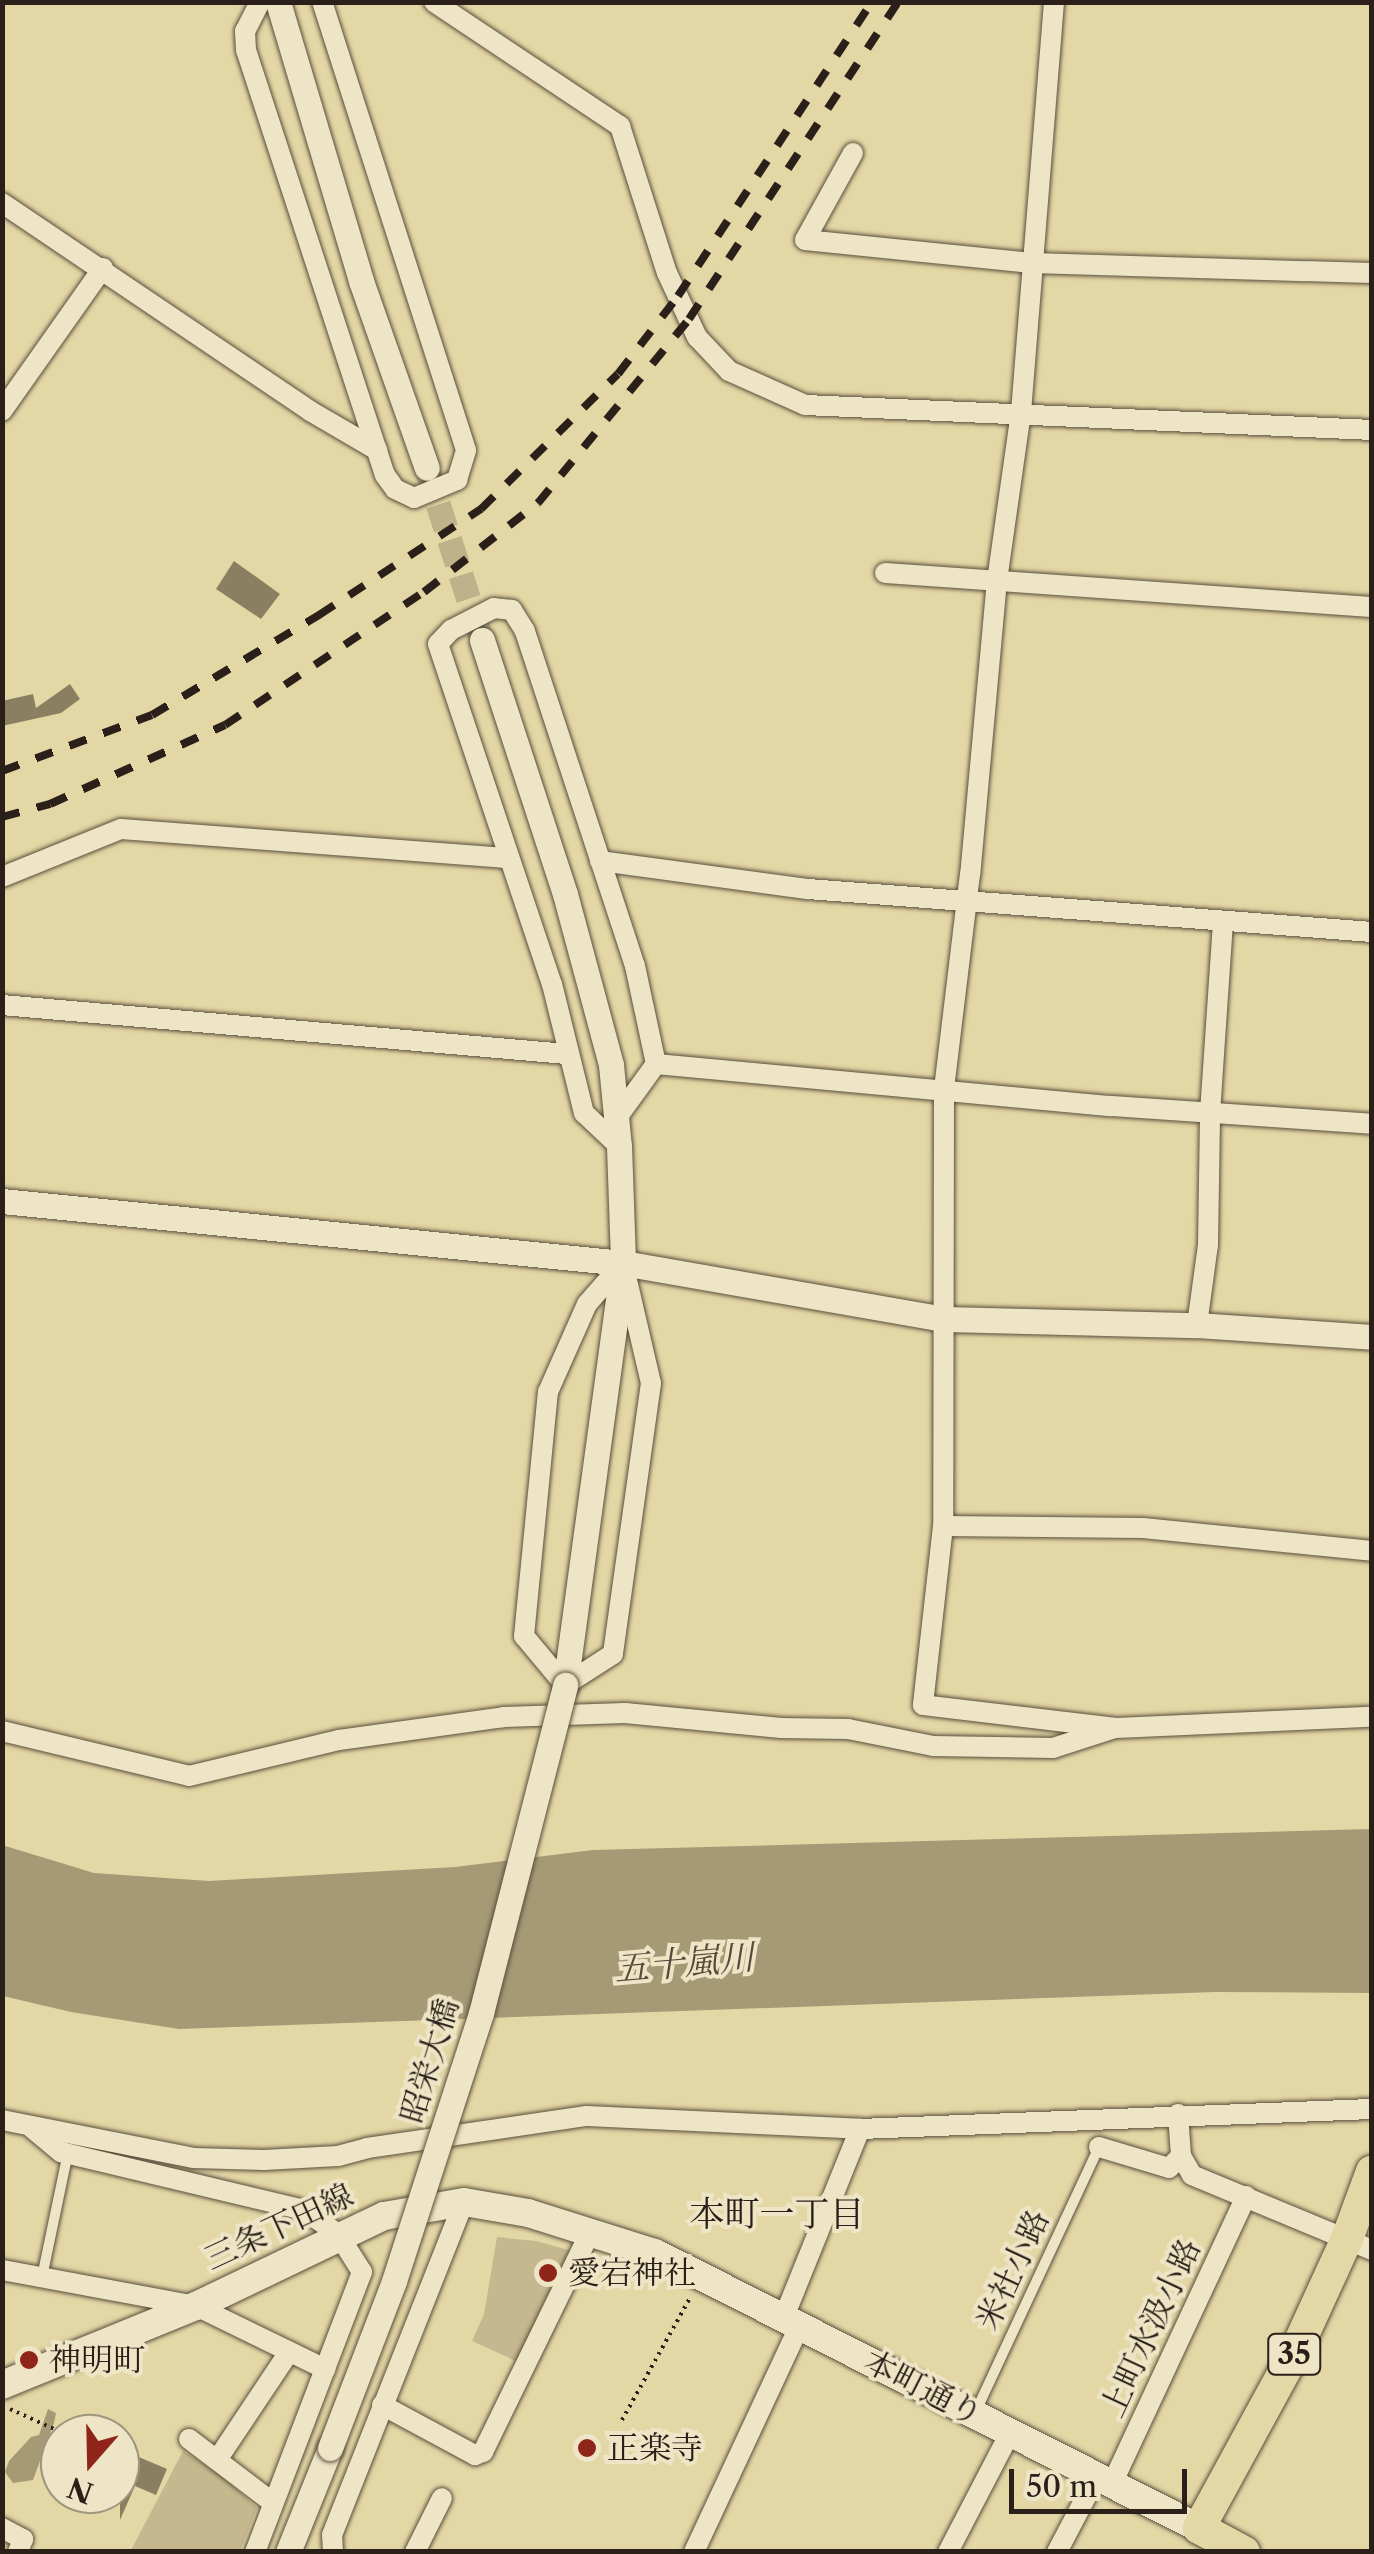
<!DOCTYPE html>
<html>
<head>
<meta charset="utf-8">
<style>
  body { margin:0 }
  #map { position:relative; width:1374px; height:2554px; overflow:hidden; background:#e4d7a6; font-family:"Libre Caslon Text","Noto Serif JP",serif }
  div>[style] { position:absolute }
  .green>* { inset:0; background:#c5b88e }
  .water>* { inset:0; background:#a59976 }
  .building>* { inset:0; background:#8b7f62 }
  .tertiary-tunnel>* { height:25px; margin-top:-12.5px; transform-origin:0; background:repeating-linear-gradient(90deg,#bfb28a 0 25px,transparent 0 37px) }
  .path>* { height:4px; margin-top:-2px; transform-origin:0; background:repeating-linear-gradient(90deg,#2b2019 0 2.5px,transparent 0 7.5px) }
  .roads { filter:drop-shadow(0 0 2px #594e3c) drop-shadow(0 0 2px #594e3c) }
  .service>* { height:10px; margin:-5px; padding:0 5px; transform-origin:5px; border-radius:5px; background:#ede5c5 }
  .minor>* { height:20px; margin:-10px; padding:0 10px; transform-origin:10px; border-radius:10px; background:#ede5c5 }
  .tertiary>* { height:25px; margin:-12.5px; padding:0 12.5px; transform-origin:12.5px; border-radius:12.5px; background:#ede5c5 }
  .secondary>* { height:28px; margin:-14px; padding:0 14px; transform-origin:14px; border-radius:14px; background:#ede5c5 }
  .primary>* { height:32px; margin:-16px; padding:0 16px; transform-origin:16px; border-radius:16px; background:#e4d7a6 }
  .rail>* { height:8px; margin-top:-4px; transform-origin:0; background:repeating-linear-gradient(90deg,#2b2019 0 18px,transparent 0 36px) }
  .bridges { filter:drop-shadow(0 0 2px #594e3c) drop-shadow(0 0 2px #594e3c) }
  .tertiary-bridge>* { height:25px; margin:-12.5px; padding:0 12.5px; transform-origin:12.5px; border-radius:12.5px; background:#ede5c5 }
  .dots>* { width:28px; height:28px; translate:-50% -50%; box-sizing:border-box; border:5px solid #ede5c5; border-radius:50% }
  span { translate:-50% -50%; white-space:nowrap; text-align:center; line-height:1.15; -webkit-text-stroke:8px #ede5c5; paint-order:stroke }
  .shield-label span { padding:2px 8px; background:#ede5c5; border:2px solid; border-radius:8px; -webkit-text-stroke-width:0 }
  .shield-label { font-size:30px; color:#2b2019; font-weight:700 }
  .street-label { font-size:32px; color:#2b2019 }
  .poi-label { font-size:32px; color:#2b2019 }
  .left { translate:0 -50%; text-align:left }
  .water-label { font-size:35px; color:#564a3a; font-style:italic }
  .neighbourhood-label { font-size:35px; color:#2b2019 }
  .frame { position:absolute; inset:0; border:5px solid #2b2019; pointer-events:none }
  .north { position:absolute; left:40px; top:2414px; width:100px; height:100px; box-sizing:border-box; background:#ede5c5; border:2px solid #9f9680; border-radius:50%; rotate:200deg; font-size:28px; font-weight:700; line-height:40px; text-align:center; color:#2b2019 }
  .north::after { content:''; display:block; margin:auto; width:35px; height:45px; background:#8f2418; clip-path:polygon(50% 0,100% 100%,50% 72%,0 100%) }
  .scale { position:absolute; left:1009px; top:2469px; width:178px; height:45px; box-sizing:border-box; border:5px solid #2b2019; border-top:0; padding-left:12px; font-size:30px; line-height:35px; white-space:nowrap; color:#2b2019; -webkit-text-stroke:8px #ede5c5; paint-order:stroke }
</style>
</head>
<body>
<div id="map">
  <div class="green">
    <div style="clip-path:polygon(497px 2237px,536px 2241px,572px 2251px,518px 2362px,472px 2341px,484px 2314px)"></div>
    <div style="clip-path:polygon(183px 2451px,221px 2475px,257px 2508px,240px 2551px,130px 2552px)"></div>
  </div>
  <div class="water">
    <div style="clip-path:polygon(1371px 1829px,1371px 1993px,1215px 1992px,179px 2029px,71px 2012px,3px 1996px,2px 1845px,94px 1873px,209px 1881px,455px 1867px,593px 1850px)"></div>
    <div style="clip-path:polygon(48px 2409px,56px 2413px,54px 2423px,33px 2480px,13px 2483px,5px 2472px,9px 2461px,31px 2437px,39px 2435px)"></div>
  </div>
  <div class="building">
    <div style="clip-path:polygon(234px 561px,280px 594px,261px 619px,216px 589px)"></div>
    <div style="clip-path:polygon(70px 684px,80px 699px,61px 713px,2px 726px,2px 701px,33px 694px,36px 708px)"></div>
    <div style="clip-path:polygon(120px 2449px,167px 2469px,156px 2495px,135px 2486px,120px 2520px)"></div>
  </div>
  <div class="tertiary-tunnel">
    <div style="left:427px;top:469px;width:180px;rotate:72.2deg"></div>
  </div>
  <div class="path">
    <div style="left:10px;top:2409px;width:60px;rotate:24.4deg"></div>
    <div style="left:622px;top:2420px;width:140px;rotate:-60.9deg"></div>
  </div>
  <div class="roads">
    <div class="service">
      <div style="left:42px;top:2277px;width:127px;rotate:-78.2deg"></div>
      <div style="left:975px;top:2413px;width:293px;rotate:-65deg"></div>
    </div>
    <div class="minor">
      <div style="left:260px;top:2px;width:33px;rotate:117deg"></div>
      <div style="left:245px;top:31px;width:19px;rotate:87deg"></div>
      <div style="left:246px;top:50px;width:447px;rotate:71.9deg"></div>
      <div style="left:385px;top:475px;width:17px;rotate:54deg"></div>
      <div style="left:395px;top:489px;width:21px;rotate:25deg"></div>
      <div style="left:414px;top:498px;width:47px;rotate:-22.7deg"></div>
      <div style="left:457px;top:480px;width:31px;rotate:-73deg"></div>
      <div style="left:466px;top:450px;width:471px;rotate:-107.8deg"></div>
      <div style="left:434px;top:2px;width:224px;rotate:33.7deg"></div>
      <div style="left:620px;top:126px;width:154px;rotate:72.3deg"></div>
      <div style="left:667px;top:273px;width:71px;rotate:64.9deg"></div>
      <div style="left:697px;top:337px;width:47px;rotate:46.7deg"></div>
      <div style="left:729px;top:371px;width:83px;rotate:24.1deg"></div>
      <div style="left:805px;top:405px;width:568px;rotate:2.52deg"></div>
      <div style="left:1054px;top:2px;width:411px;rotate:94.6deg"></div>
      <div style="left:1021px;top:412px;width:170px;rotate:98.1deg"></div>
      <div style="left:997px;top:580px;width:295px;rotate:95.2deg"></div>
      <div style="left:970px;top:874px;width:218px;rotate:96.9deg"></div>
      <div style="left:944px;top:1090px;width:436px;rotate:90.1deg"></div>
      <div style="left:943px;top:1526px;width:180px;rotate:96.4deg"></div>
      <div style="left:923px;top:1705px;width:193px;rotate:6.8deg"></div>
      <div style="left:853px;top:153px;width:99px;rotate:118.9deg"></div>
      <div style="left:805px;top:240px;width:228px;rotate:5.8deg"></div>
      <div style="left:1032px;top:263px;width:340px;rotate:1.7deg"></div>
      <div style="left:2px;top:203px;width:372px;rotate:34deg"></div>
      <div style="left:310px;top:411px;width:78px;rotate:30.2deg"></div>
      <div style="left:2px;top:411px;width:175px;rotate:-54.8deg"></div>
      <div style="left:885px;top:573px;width:488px;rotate:4deg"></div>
      <div style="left:600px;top:861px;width:210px;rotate:7.7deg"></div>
      <div style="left:808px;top:889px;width:566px;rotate:4.36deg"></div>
      <div style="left:2px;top:877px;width:128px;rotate:-22deg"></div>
      <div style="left:121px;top:829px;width:389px;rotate:4.3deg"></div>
      <div style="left:2px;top:1005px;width:567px;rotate:4.96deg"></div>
      <div style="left:656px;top:1064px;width:457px;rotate:5.3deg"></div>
      <div style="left:1111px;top:1106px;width:262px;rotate:3.9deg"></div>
      <div style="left:616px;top:1119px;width:68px;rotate:-54deg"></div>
      <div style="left:656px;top:1064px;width:100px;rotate:-102.1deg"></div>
      <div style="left:635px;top:966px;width:353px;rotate:-108.2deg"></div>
      <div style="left:525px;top:631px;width:25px;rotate:-122deg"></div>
      <div style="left:512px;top:610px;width:18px;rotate:-174deg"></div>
      <div style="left:494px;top:608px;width:48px;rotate:152.9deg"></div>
      <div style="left:451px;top:630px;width:19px;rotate:133deg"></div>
      <div style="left:438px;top:644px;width:359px;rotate:71.5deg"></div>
      <div style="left:552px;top:984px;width:133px;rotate:76.1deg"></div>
      <div style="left:584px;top:1113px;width:48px;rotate:43.3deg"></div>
      <div style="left:623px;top:1263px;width:123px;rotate:76.9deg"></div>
      <div style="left:651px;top:1383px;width:274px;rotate:98deg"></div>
      <div style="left:613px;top:1654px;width:57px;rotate:147.1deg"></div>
      <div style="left:565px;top:1685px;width:64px;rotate:-129.9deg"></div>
      <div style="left:524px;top:1636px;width:245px;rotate:-84.4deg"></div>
      <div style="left:548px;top:1392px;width:96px;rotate:-66.1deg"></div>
      <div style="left:587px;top:1304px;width:55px;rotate:-48.7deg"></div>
      <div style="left:1197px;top:1325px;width:81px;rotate:-82.2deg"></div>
      <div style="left:1208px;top:1245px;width:132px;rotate:-89.1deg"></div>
      <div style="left:1210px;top:1113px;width:191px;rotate:-86.1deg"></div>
      <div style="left:943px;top:1526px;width:200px;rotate:0.6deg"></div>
      <div style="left:1143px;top:1528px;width:230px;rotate:5.7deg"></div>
      <div style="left:2px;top:1731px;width:192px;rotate:13.5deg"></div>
      <div style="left:189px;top:1776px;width:154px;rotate:-13.5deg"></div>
      <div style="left:339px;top:1740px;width:167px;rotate:-7.9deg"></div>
      <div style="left:504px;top:1717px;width:121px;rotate:-1.9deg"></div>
      <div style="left:625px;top:1713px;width:157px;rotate:5.5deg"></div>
      <div style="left:781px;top:1728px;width:67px;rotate:0.9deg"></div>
      <div style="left:848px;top:1729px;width:87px;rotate:11.3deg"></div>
      <div style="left:933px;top:1746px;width:120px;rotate:1deg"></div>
      <div style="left:1053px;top:1748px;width:65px;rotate:-17.9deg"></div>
      <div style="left:1115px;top:1728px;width:257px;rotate:-2.5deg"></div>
      <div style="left:1178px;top:2114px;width:42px;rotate:85.9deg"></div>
      <div style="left:1181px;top:2156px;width:22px;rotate:60deg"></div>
      <div style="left:1192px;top:2175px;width:195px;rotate:22.6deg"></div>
      <div style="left:2px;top:2120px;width:196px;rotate:11.2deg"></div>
      <div style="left:194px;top:2158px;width:70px;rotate:1.6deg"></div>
      <div style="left:264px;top:2160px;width:74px;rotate:-3.1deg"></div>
      <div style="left:338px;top:2156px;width:30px;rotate:-15deg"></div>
      <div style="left:367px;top:2148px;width:222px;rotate:-8.3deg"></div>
      <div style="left:587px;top:2116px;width:273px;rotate:2.7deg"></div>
      <div style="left:860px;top:2129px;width:512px;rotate:-2.24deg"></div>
      <div style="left:32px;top:2128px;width:38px;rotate:40deg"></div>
      <div style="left:61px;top:2152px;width:250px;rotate:13.4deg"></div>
      <div style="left:304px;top:2210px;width:42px;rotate:35.2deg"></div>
      <div style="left:338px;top:2234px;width:45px;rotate:57.7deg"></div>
      <div style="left:362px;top:2272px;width:300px;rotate:110.9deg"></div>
      <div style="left:1099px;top:2147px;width:73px;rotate:16.7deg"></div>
      <div style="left:1169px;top:2168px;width:17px;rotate:-45deg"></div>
      <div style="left:2px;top:2270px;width:197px;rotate:10.5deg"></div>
      <div style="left:196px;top:2306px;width:144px;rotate:26deg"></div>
      <div style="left:784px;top:2317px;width:203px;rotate:-68deg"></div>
      <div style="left:382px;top:2405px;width:106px;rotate:28.3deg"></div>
      <div style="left:475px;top:2455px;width:9px;rotate:-21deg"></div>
      <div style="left:483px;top:2452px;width:246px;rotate:-64deg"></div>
      <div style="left:189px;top:2439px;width:104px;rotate:37.2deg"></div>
      <div style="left:217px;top:2460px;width:130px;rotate:-56.3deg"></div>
      <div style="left:1111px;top:2486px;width:320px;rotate:-65deg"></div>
      <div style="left:2px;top:2528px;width:24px;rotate:28deg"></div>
      <div style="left:23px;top:2539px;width:14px;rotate:111deg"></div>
      <div style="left:333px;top:2552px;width:17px;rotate:-93deg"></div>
      <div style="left:332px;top:2535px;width:358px;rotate:-68.4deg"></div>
      <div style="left:415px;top:2552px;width:60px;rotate:-63.4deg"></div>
      <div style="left:694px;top:2552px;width:251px;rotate:-65deg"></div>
      <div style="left:948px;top:2552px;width:134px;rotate:-62.5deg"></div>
      <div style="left:1057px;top:2552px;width:84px;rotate:-62.2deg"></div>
    </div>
    <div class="tertiary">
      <div style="left:278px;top:2px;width:291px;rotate:73.4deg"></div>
      <div style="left:361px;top:281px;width:198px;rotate:70.6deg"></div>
      <div style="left:482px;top:640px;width:267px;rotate:71.9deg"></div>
      <div style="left:565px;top:894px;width:177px;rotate:74.9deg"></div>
      <div style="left:611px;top:1065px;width:81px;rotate:84.4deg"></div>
      <div style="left:619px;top:1146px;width:117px;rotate:88deg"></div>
      <div style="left:623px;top:1263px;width:426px;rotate:97.8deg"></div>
      <div style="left:2px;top:1201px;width:624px;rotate:5.7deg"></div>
      <div style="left:623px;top:1263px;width:327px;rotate:9.9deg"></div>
      <div style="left:945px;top:1319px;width:252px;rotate:1.4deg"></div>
      <div style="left:1197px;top:1325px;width:175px;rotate:3.9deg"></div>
      <div style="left:288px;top:2552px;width:112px;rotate:-68deg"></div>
    </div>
    <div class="secondary">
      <div style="left:2px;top:2385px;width:209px;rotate:-22.2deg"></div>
      <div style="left:196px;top:2306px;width:208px;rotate:-25.6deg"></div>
      <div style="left:384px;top:2216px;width:81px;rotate:-9.9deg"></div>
      <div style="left:464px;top:2202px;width:65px;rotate:9.8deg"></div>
      <div style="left:528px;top:2213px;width:133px;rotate:17.5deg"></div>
      <div style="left:655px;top:2253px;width:610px;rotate:26.82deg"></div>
    </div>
    <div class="primary">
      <div style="left:1244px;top:2552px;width:51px;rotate:-151.9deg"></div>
      <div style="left:1199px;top:2528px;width:205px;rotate:-61.4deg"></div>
      <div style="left:1297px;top:2348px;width:120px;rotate:-65.4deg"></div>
      <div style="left:1347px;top:2239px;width:72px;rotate:-69.8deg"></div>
    </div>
  </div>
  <div class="rail">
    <div style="left:2px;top:771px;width:160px;rotate:-20.5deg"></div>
    <div style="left:152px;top:715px;width:195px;rotate:-30.9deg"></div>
    <div style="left:319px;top:615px;width:194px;rotate:-33.2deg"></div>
    <div style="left:481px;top:509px;width:192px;rotate:-44.6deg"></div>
    <div style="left:618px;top:374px;width:98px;rotate:-52.4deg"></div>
    <div style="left:678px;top:296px;width:352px;rotate:-56.6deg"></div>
    <div style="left:2px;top:817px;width:50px;rotate:-15.2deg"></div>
    <div style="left:50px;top:804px;width:192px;rotate:-24.3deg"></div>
    <div style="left:225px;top:725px;width:239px;rotate:-33.8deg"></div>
    <div style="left:424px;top:592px;width:145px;rotate:-38deg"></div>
    <div style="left:538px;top:503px;width:238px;rotate:-50.6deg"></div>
    <div style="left:689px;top:319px;width:380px;rotate:-56.6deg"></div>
  </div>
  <div class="bridges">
    <div class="tertiary-bridge">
      <div style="left:330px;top:2448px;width:179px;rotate:-69deg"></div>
      <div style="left:394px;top:2281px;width:282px;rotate:-72deg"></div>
      <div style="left:481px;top:2013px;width:339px;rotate:-75.6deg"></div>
    </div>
  </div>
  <div class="dots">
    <div style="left:548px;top:2273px;background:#8f2418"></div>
    <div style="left:29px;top:2360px;background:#8f2418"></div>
    <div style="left:587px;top:2448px;background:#8f2418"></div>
  </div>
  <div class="shield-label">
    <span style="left:1294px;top:2354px">35</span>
  </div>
  <div class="street-label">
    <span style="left:430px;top:2061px;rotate:-73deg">昭栄大橋</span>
    <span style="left:279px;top:2227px;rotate:-25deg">三条下田線</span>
    <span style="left:1013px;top:2270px;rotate:-65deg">米社小路</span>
    <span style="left:1151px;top:2328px;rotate:-65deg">上町水汲小路</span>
    <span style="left:923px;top:2388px;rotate:27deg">本町通り</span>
  </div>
  <div class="poi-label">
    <span class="left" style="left:568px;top:2273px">愛宕神社</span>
    <span class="left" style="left:49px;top:2360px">神明町</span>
    <span class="left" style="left:607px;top:2448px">正楽寺</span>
  </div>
  <div class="water-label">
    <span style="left:684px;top:1963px;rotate:-5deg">五十嵐川</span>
  </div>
  <div class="neighbourhood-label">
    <span style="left:777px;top:2214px">本町一丁目</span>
  </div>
  <div class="frame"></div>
  <div class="north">N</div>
  <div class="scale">50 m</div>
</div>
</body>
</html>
